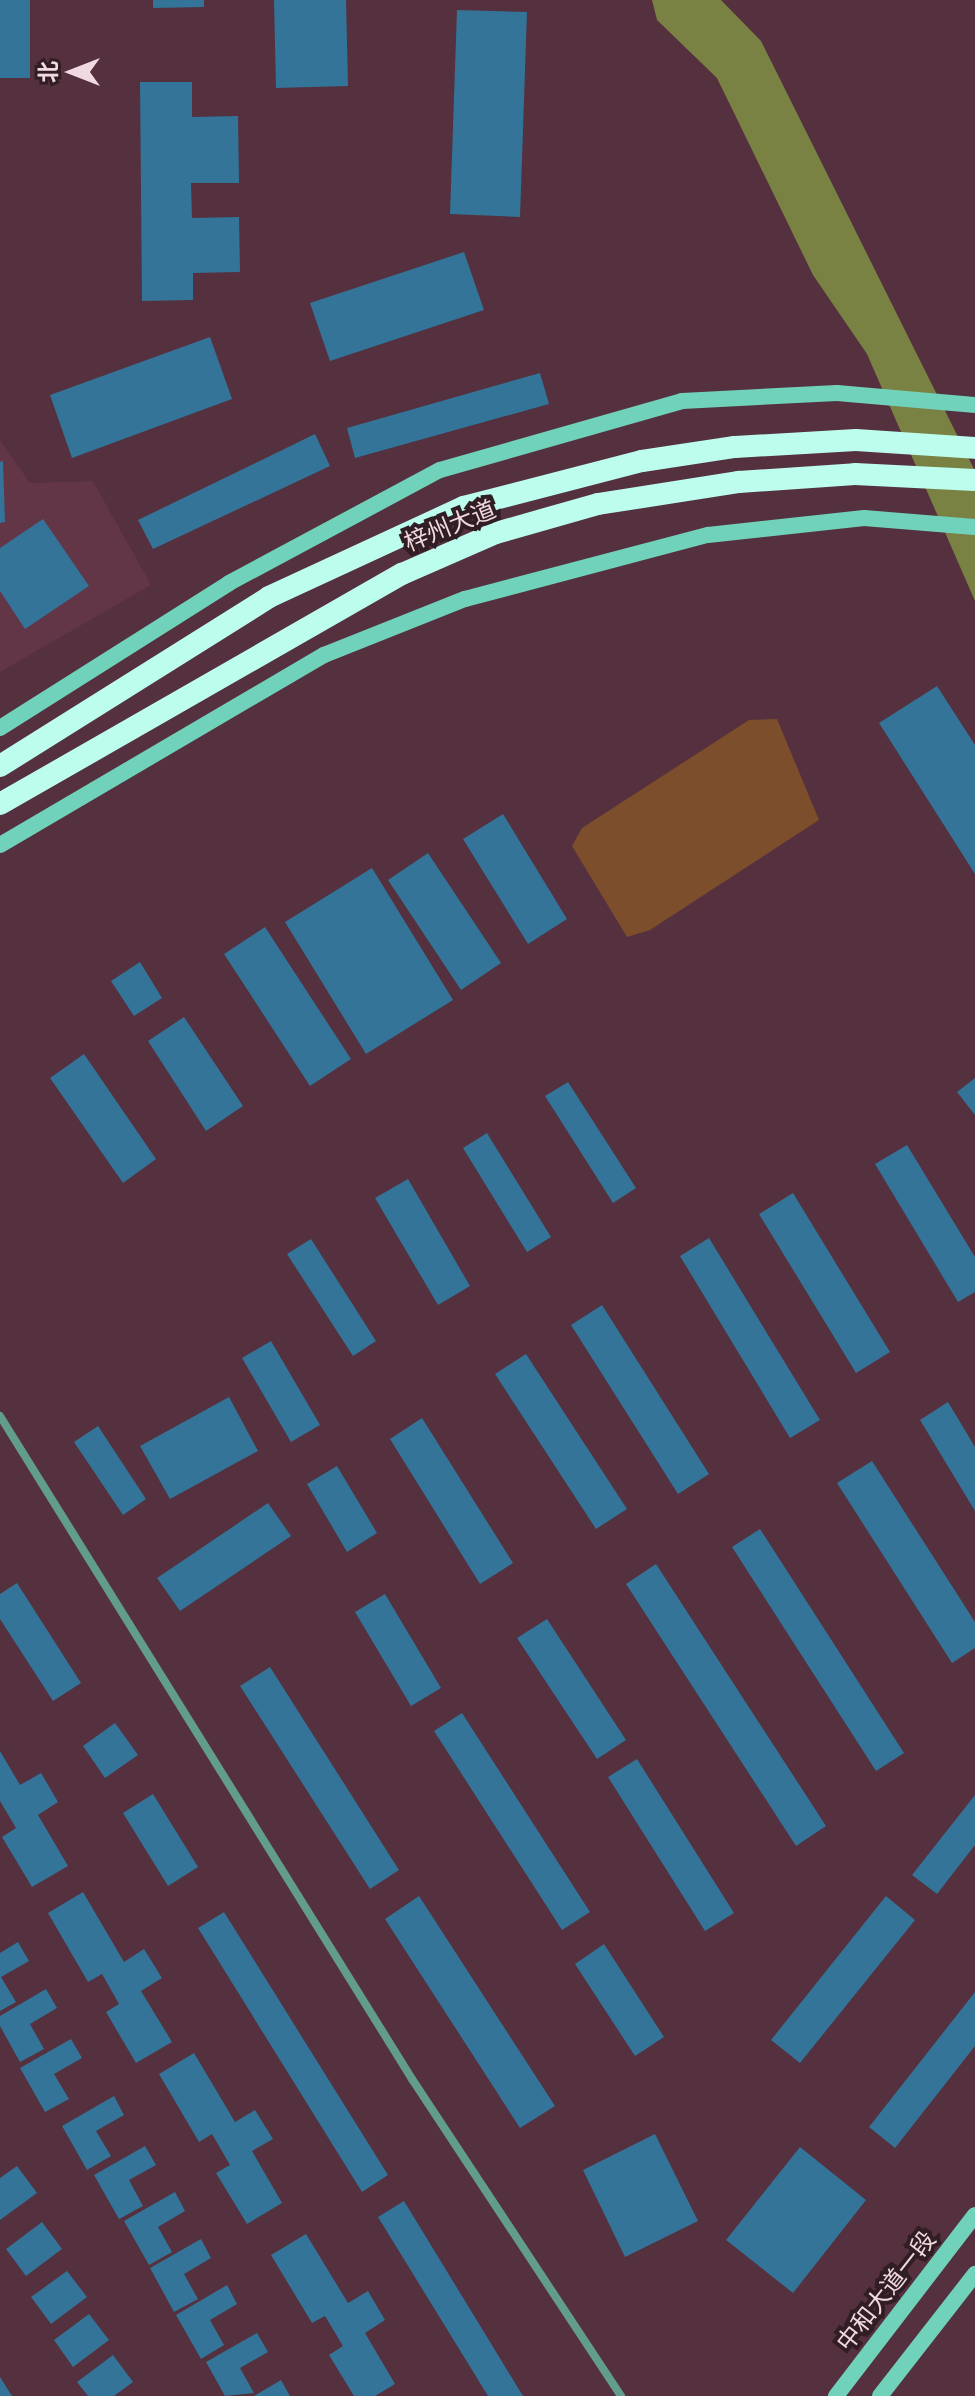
<!DOCTYPE html>
<html>
<head>
<meta charset="utf-8">
<style>
  body { margin:0 }
  #map { position:relative; width:975px; height:2396px; overflow:hidden; background:#55303e; font-family:Merriweather,"Noto Sans SC",serif }
  div>[style] { position:absolute }
  .built>* { inset:0; background:#623547 }
  .green>* { inset:0; background:#7d4e2b }
  .water>* { inset:0; background:#798243 }
  .building>* { inset:0; background:#337498 }
  .minor>* { height:8px; margin:-4px; padding:0 4px; transform-origin:4px; border-radius:4px; background:#629c8d }
  .secondary>* { height:16px; margin:-8px; padding:0 8px; transform-origin:8px; border-radius:8px; background:#70d2ba }
  .trunk>* { height:22px; margin:-11px; padding:0 11px; transform-origin:11px; border-radius:11px; background:#bcfdee }
  span { translate:-50% -50%; white-space:nowrap; text-align:center; line-height:1.15; -webkit-text-stroke:8px #301e24; paint-order:stroke }
  .street-label { font-size:24px; color:#f2d9e1 }
  .north { position:absolute; left:32px; top:32px; width:80px; height:80px; -webkit-text-stroke:6px #301e24; paint-order:stroke; rotate:270deg; font-size:22px; font-weight:700; line-height:32px; text-align:center; color:#f2d9e1 }
  .north::after { content:''; display:block; margin:auto; width:28px; height:36px; background:#f2d9e1; clip-path:polygon(50% 0,100% 100%,50% 72%,0 100%) }
</style>
</head>
<body>
<div id="map">
  <div class="built">
    <div style="clip-path:polygon(0 440px,30px 483px,93px 481px,151px 585px,0 672px)"></div>
  </div>
  <div class="green">
    <div style="clip-path:polygon(777px 719px,819px 820px,650px 930px,627px 937px,572px 846px,582px 828px,749px 720px)"></div>
  </div>
  <div class="water">
    <div style="clip-path:polygon(652px 0,721px 0,761px 41px,975px 471px,975px 601px,867px 354px,813px 275px,717px 78px,657px 20px)"></div>
  </div>
  <div class="building">
    <div style="clip-path:polygon(0 0,30px 0,30px 78px,0 78px)"></div>
    <div style="clip-path:polygon(153px 0,204px 0,204px 7px,153px 8px)"></div>
    <div style="clip-path:polygon(274px 0,346px 0,348px 86px,276px 88px)"></div>
    <div style="clip-path:polygon(457px 10px,527px 12px,520px 217px,450px 214px)"></div>
    <div style="clip-path:polygon(140px 82px,192px 82px,192px 117px,238px 116px,239px 183px,191px 183px,192px 218px,239px 217px,240px 272px,193px 273px,193px 300px,142px 301px)"></div>
    <div style="clip-path:polygon(464px 252px,484px 310px,330px 361px,310px 303px)"></div>
    <div style="clip-path:polygon(210px 337px,232px 399px,72px 458px,50px 395px)"></div>
    <div style="clip-path:polygon(540px 373px,549px 404px,355px 458px,347px 428px)"></div>
    <div style="clip-path:polygon(315px 434px,330px 466px,153px 549px,138px 520px)"></div>
    <div style="clip-path:polygon(3px 461px,5px 522px,0 523px,0 462px)"></div>
    <div style="clip-path:polygon(43px 519px,89px 586px,25px 629px,0 591px,0 548px)"></div>
    <div style="clip-path:polygon(937px 686px,975px 745px,975px 874px,879px 723px)"></div>
    <div style="clip-path:polygon(503px 814px,567px 919px,528px 944px,463px 839px)"></div>
    <div style="clip-path:polygon(428px 853px,501px 963px,461px 990px,388px 880px)"></div>
    <div style="clip-path:polygon(372px 868px,453px 1000px,366px 1054px,285px 922px)"></div>
    <div style="clip-path:polygon(265px 927px,351px 1059px,310px 1086px,224px 954px)"></div>
    <div style="clip-path:polygon(140px 962px,162px 998px,134px 1016px,111px 981px)"></div>
    <div style="clip-path:polygon(184px 1017px,243px 1106px,206px 1131px,148px 1041px)"></div>
    <div style="clip-path:polygon(84px 1054px,156px 1159px,123px 1183px,50px 1078px)"></div>
    <div style="clip-path:polygon(975px 1078px,975px 1115px,957px 1092px)"></div>
    <div style="clip-path:polygon(568px 1082px,636px 1188px,613px 1203px,545px 1096px)"></div>
    <div style="clip-path:polygon(487px 1133px,551px 1237px,527px 1252px,463px 1148px)"></div>
    <div style="clip-path:polygon(907px 1145px,975px 1257px,975px 1292px,958px 1302px,875px 1164px)"></div>
    <div style="clip-path:polygon(408px 1179px,470px 1286px,438px 1305px,375px 1198px)"></div>
    <div style="clip-path:polygon(793px 1193px,890px 1352px,856px 1373px,759px 1214px)"></div>
    <div style="clip-path:polygon(709px 1238px,820px 1420px,790px 1438px,680px 1256px)"></div>
    <div style="clip-path:polygon(311px 1239px,376px 1341px,353px 1356px,287px 1254px)"></div>
    <div style="clip-path:polygon(602px 1305px,709px 1474px,678px 1494px,571px 1325px)"></div>
    <div style="clip-path:polygon(271px 1341px,320px 1425px,291px 1442px,242px 1358px)"></div>
    <div style="clip-path:polygon(526px 1354px,627px 1509px,596px 1529px,495px 1374px)"></div>
    <div style="clip-path:polygon(229px 1397px,258px 1451px,170px 1499px,140px 1446px)"></div>
    <div style="clip-path:polygon(948px 1402px,975px 1447px,975px 1511px,920px 1420px)"></div>
    <div style="clip-path:polygon(422px 1418px,513px 1563px,480px 1584px,390px 1439px)"></div>
    <div style="clip-path:polygon(98px 1426px,146px 1499px,123px 1515px,74px 1442px)"></div>
    <div style="clip-path:polygon(872px 1461px,975px 1622px,975px 1648px,952px 1663px,837px 1483px)"></div>
    <div style="clip-path:polygon(337px 1466px,377px 1533px,347px 1552px,307px 1484px)"></div>
    <div style="clip-path:polygon(268px 1503px,291px 1536px,180px 1611px,157px 1578px)"></div>
    <div style="clip-path:polygon(760px 1529px,904px 1753px,876px 1771px,732px 1547px)"></div>
    <div style="clip-path:polygon(656px 1564px,826px 1826px,796px 1846px,626px 1584px)"></div>
    <div style="clip-path:polygon(17px 1583px,81px 1683px,53px 1701px,0 1619px,0 1594px)"></div>
    <div style="clip-path:polygon(385px 1594px,441px 1688px,411px 1706px,355px 1612px)"></div>
    <div style="clip-path:polygon(547px 1619px,626px 1740px,597px 1759px,517px 1638px)"></div>
    <div style="clip-path:polygon(270px 1667px,399px 1870px,370px 1889px,240px 1686px)"></div>
    <div style="clip-path:polygon(462px 1713px,590px 1912px,562px 1930px,434px 1731px)"></div>
    <div style="clip-path:polygon(115px 1723px,138px 1755px,105px 1778px,83px 1746px)"></div>
    <div style="clip-path:polygon(0 1751px,20px 1785px,41px 1773px,58px 1802px,38px 1815px,68px 1866px,32px 1887px,2px 1837px,16px 1828px,0 1801px)"></div>
    <div style="clip-path:polygon(637px 1759px,734px 1913px,705px 1931px,608px 1777px)"></div>
    <div style="clip-path:polygon(153px 1794px,198px 1867px,168px 1886px,123px 1813px)"></div>
    <div style="clip-path:polygon(975px 1795px,975px 1845px,937px 1894px,912px 1875px)"></div>
    <div style="clip-path:polygon(83px 1892px,124px 1962px,144px 1949px,162px 1978px,141px 1991px,172px 2042px,136px 2063px,106px 2012px,119px 2004px,102px 1974px,88px 1982px,48px 1913px)"></div>
    <div style="clip-path:polygon(419px 1896px,555px 2106px,520px 2128px,385px 1919px)"></div>
    <div style="clip-path:polygon(886px 1896px,915px 1920px,800px 2063px,771px 2040px)"></div>
    <div style="clip-path:polygon(224px 1912px,388px 2175px,362px 2192px,198px 1928px)"></div>
    <div style="clip-path:polygon(18px 1942px,29px 1961px,1px 1977px,16px 2002px,0 2011px,0 1953px)"></div>
    <div style="clip-path:polygon(604px 1944px,664px 2037px,635px 2056px,575px 1964px)"></div>
    <div style="clip-path:polygon(46px 1989px,57px 2008px,30px 2024px,44px 2049px,20px 2062px,0 2026px,0 2016px)"></div>
    <div style="clip-path:polygon(975px 1992px,975px 2046px,895px 2148px,869px 2127px)"></div>
    <div style="clip-path:polygon(71px 2039px,82px 2058px,54px 2074px,69px 2099px,45px 2112px,20px 2068px)"></div>
    <div style="clip-path:polygon(194px 2053px,235px 2122px,255px 2110px,273px 2139px,252px 2151px,282px 2203px,247px 2224px,216px 2173px,230px 2165px,212px 2134px,199px 2142px,159px 2074px)"></div>
    <div style="clip-path:polygon(114px 2096px,124px 2115px,96px 2131px,111px 2156px,87px 2170px,62px 2126px)"></div>
    <div style="clip-path:polygon(655px 2134px,698px 2221px,625px 2257px,583px 2170px)"></div>
    <div style="clip-path:polygon(145px 2146px,156px 2165px,129px 2180px,143px 2206px,119px 2219px,94px 2175px)"></div>
    <div style="clip-path:polygon(800px 2147px,866px 2200px,793px 2293px,726px 2240px)"></div>
    <div style="clip-path:polygon(17px 2166px,37px 2193px,0 2220px,0 2178px)"></div>
    <div style="clip-path:polygon(175px 2192px,185px 2211px,158px 2227px,172px 2252px,149px 2265px,124px 2221px)"></div>
    <div style="clip-path:polygon(404px 2201px,523px 2396px,488px 2396px,378px 2217px)"></div>
    <div style="clip-path:polygon(42px 2222px,62px 2249px,26px 2276px,6px 2249px)"></div>
    <div style="clip-path:polygon(306px 2234px,348px 2303px,368px 2291px,385px 2320px,365px 2333px,395px 2384px,375px 2396px,354px 2396px,329px 2355px,343px 2346px,325px 2316px,312px 2323px,271px 2255px)"></div>
    <div style="clip-path:polygon(201px 2239px,211px 2258px,184px 2274px,198px 2299px,174px 2312px,150px 2268px)"></div>
    <div style="clip-path:polygon(67px 2271px,87px 2297px,51px 2324px,31px 2297px)"></div>
    <div style="clip-path:polygon(227px 2285px,237px 2304px,210px 2320px,224px 2345px,201px 2359px,176px 2315px)"></div>
    <div style="clip-path:polygon(89px 2314px,109px 2340px,73px 2367px,54px 2340px)"></div>
    <div style="clip-path:polygon(257px 2333px,268px 2352px,240px 2368px,254px 2393px,225px 2396px,206px 2362px)"></div>
    <div style="clip-path:polygon(113px 2355px,133px 2382px,114px 2396px,88px 2396px,77px 2382px)"></div>
    <div style="clip-path:polygon(0 2377px,12px 2396px,0 2396px)"></div>
    <div style="clip-path:polygon(281px 2380px,290px 2396px,254px 2396px)"></div>
  </div>
  <div class="minor">
    <div style="left:0;top:1416px;width:781px;rotate:58.14deg"></div>
    <div style="left:412px;top:2079px;width:380px;rotate:56.6deg"></div>
  </div>
  <div class="secondary">
    <div style="left:0;top:728px;width:271px;rotate:-32.3deg"></div>
    <div style="left:229px;top:583px;width:239px;rotate:-28.2deg"></div>
    <div style="left:440px;top:470px;width:252px;rotate:-15.9deg"></div>
    <div style="left:682px;top:401px;width:155px;rotate:-3deg"></div>
    <div style="left:837px;top:393px;width:139px;rotate:5deg"></div>
    <div style="left:0;top:845px;width:376px;rotate:-30.4deg"></div>
    <div style="left:324px;top:655px;width:152px;rotate:-21.7deg"></div>
    <div style="left:465px;top:599px;width:251px;rotate:-14.8deg"></div>
    <div style="left:708px;top:535px;width:157px;rotate:-6.2deg"></div>
    <div style="left:864px;top:518px;width:111px;rotate:4.6deg"></div>
    <div style="left:836px;top:2396px;width:228px;rotate:-52.5deg"></div>
    <div style="left:880px;top:2396px;width:155px;rotate:-52.1deg"></div>
  </div>
  <div class="trunk">
    <div style="left:0;top:766px;width:318px;rotate:-32.1deg"></div>
    <div style="left:269px;top:597px;width:215px;rotate:-24.8deg"></div>
    <div style="left:464px;top:507px;width:184px;rotate:-14.5deg"></div>
    <div style="left:642px;top:461px;width:94px;rotate:-8.6deg"></div>
    <div style="left:735px;top:447px;width:121px;rotate:-3.3deg"></div>
    <div style="left:856px;top:440px;width:119px;rotate:3.8deg"></div>
    <div style="left:0;top:804px;width:463px;rotate:-29.8deg"></div>
    <div style="left:402px;top:574px;width:103px;rotate:-23.6deg"></div>
    <div style="left:496px;top:533px;width:106px;rotate:-15.9deg"></div>
    <div style="left:598px;top:504px;width:143px;rotate:-8.9deg"></div>
    <div style="left:739px;top:482px;width:116px;rotate:-3.9deg"></div>
    <div style="left:855px;top:474px;width:120px;rotate:2.9deg"></div>
  </div>
  <div class="street-label">
    <span style="left:450px;top:526px;rotate:-22deg">梓州大道</span>
    <span style="left:886px;top:2291px;rotate:-52deg">中和大道一段</span>
  </div>
  <div class="north">北</div>
</div>
</body>
</html>
